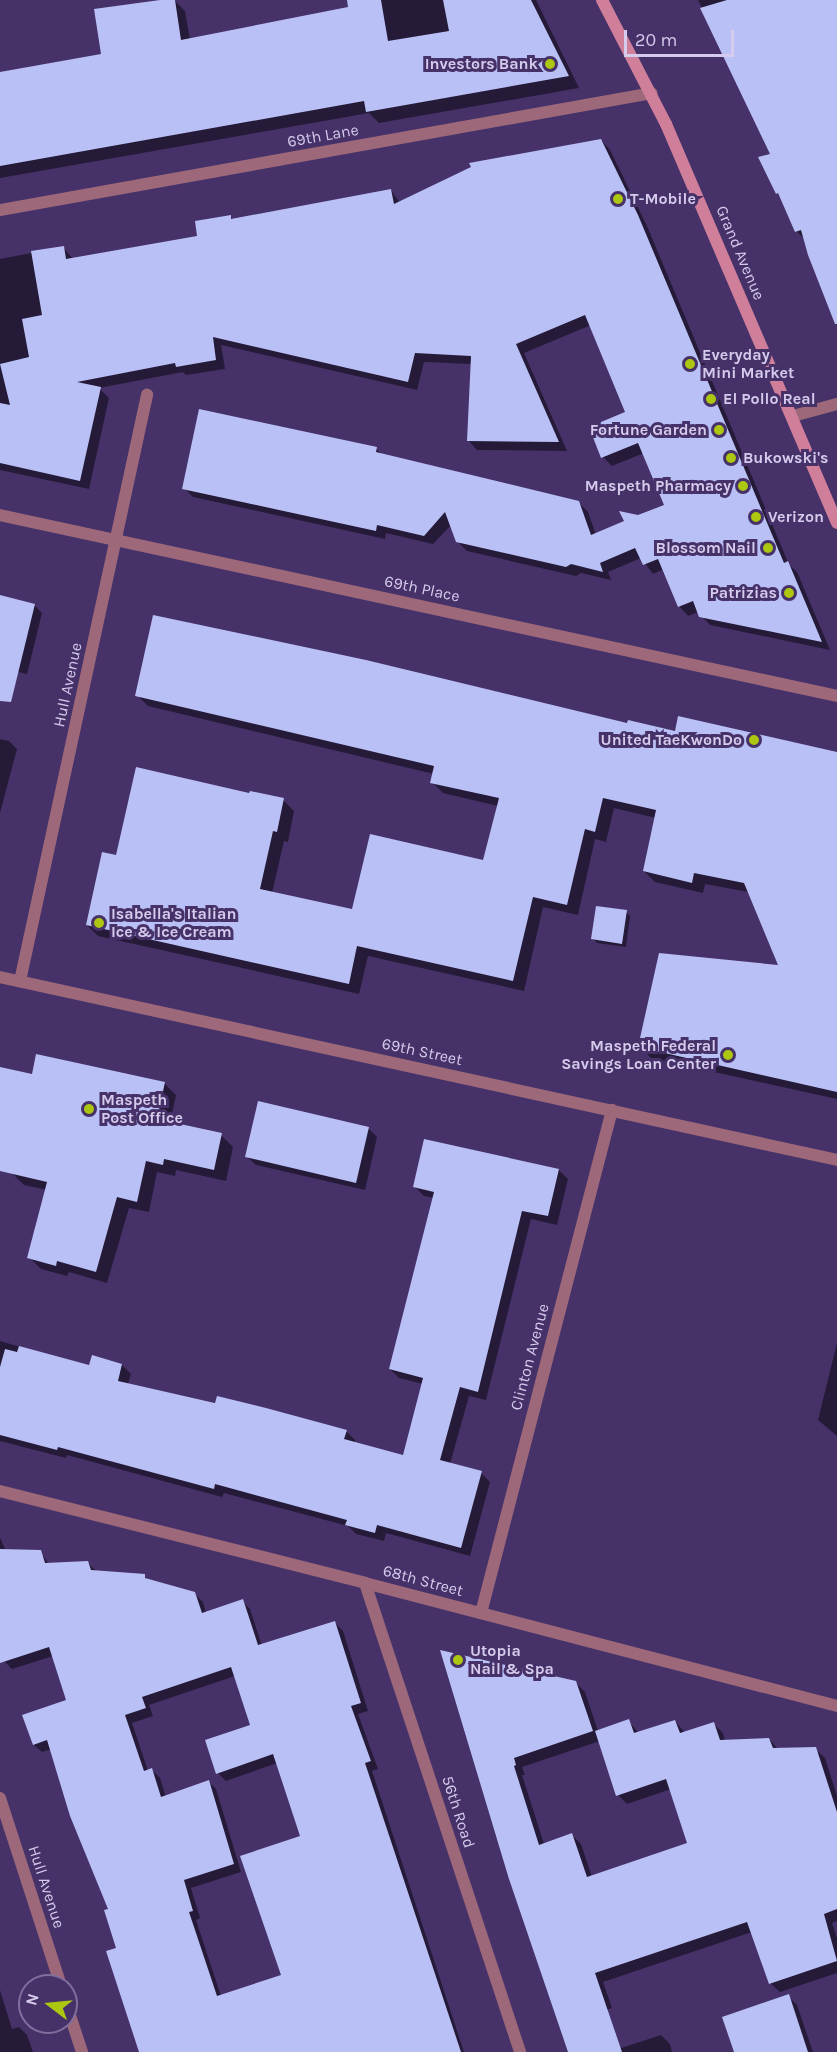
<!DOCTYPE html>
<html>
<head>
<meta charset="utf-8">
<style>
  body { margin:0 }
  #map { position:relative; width:837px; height:2052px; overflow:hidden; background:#463269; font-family:Karla,sans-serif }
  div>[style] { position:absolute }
  .shadow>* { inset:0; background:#0007 }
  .building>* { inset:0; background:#b9c0f5 }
  .minor>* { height:12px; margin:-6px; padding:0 6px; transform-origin:6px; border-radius:6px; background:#9d697a }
  .tertiary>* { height:12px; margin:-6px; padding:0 6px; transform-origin:6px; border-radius:6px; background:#9d697a }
  .secondary>* { height:12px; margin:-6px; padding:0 6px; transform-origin:6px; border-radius:6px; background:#d07f9a }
  .dots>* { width:16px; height:16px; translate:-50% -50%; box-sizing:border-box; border:3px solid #463269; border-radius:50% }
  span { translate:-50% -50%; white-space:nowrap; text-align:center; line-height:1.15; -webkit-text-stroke:6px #463269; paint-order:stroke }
  .poi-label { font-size:16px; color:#d5cbec; font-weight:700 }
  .right { translate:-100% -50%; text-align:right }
  .left { translate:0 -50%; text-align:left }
  .street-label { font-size:16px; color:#d5cbec }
  .north { position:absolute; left:18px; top:1974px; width:60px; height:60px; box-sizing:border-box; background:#463269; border:2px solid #7f6f9d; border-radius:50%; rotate:286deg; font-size:16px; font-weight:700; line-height:24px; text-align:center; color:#d5cbec }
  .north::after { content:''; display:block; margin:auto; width:21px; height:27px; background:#adc60f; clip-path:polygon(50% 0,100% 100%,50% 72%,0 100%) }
  .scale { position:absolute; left:624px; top:30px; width:110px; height:27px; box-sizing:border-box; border:3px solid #d5cbec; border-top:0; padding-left:8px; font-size:18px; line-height:21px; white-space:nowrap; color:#d5cbec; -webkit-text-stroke:4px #463269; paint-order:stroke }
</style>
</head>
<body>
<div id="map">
  <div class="shadow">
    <div style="clip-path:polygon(171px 0,174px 0,185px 11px,190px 40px,350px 8px,348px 0,536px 0,579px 88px,379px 123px,369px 113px,0 178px,0 74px,103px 55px)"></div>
    <div style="clip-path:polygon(698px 0,837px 0,837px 324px,806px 240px,796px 231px,782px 199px,777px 193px,772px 155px)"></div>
    <div style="clip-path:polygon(601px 140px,610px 150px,647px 226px,777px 536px,789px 565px,797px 572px,830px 650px,710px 625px,698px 612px,688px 616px,679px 606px,664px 569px,653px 574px,641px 558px,608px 572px,611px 580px,581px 573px,576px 576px,467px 551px,457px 541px,451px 525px,433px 544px,386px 533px,385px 539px,193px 497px,184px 488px,376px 449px,382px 454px,578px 502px,588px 512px,596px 535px,666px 505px,644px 453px,612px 466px,603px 457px,627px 413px,591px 325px,524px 353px,567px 451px,477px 450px,468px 440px,472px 364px,424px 362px,417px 390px,221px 345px,225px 369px,186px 375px,183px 372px,99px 388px,109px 398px,89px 489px,0 470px,0 259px,63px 247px,73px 259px,199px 237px,230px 217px,234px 220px,391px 190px,400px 203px)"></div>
    <div style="clip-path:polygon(0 597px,34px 605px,42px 613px,27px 674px,0 668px)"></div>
    <div style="clip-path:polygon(137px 695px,628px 724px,837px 754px,837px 1099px,651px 1058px,640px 1047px,780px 967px,749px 892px,705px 884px,703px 893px,655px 882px,644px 871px,656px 818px,614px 808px,606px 842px,595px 839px,578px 915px,543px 907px,524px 991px,368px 956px,359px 994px,98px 936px,87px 925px,117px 857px,251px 795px,283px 800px,294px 811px,288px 842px,284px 841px,272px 893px,354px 911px,484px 862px,498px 806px,443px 793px,432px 782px,434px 774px,148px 706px)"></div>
    <div style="clip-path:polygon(0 739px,9px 741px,17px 749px,0 813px)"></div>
    <div style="clip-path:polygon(626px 912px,630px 916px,626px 947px,597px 943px,593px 938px)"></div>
    <div style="clip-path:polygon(0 1068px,33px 1075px,164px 1083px,176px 1095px,170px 1123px,221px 1135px,233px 1147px,226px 1181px,176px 1170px,175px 1176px,157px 1172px,149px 1212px,129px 1208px,107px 1283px,69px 1272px,67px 1276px,41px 1269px,29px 1257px,47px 1190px,24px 1185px,12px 1173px,0 1152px)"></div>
    <div style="clip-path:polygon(368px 1128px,377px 1137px,365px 1190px,256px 1165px,247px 1157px)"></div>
    <div style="clip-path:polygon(559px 1170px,568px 1179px,557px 1225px,531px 1219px,486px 1400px,469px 1396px,450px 1464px,481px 1473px,490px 1482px,470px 1556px,386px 1533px,384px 1541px,356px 1534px,348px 1526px,224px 1493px,222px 1497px,67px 1455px,66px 1458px,0 1441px,0 1341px,90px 1367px,122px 1365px,131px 1374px,128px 1384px,346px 1431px,355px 1440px,355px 1443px,404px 1457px,423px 1384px,399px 1378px,390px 1369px,434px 1198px,424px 1196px,415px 1187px)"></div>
    <div style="clip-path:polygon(837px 1343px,837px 1436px,818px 1420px)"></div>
    <div style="clip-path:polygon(evenodd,0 1538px,6px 1551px,40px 1552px,49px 1564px,88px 1563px,96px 1571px,144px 1576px,149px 1581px,194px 1593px,203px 1602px,206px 1613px,242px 1601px,250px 1609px,262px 1646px,335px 1623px,343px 1631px,368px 1711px,358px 1714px,378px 1769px,372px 1771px,464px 2052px,140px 2052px,110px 1910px,52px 1749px,42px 1752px,34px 1745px,68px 1701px,53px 1656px,12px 1669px,4px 1661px,0 1649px,0 1538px,235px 1676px,251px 1726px,218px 1773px,226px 1781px,277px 1763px,302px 1836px,283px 1976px,221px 1996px,196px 1920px,200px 1918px,191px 1888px,241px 1872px,216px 1789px,208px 1781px,166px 1797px,160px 1778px,152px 1770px,148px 1771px,132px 1723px,153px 1716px,149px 1705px,235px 1676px)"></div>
    <div style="clip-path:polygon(evenodd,442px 1652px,575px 1682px,585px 1692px,598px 1731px,628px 1721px,639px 1733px,675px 1721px,685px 1733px,714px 1724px,723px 1733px,725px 1741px,769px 1739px,778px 1749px,815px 1749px,825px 1758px,837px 1796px,837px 1921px,832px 1923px,837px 1938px,837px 1973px,780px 1992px,770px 1983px,752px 1932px,603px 1982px,612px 2008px,566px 2023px,442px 1652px,600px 1741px,618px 1795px,627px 1804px,671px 1789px,689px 1844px,592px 1877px,581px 1844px,572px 1835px,544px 1844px,522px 1775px,525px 1775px,522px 1767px,600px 1741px)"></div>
    <div style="clip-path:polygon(0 1990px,12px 2029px,19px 2027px,27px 2035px,33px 2052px,0 2052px)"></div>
    <div style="clip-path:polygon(788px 1996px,797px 2005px,813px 2052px,735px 2052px)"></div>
    <div style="clip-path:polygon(661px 2035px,670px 2044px,672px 2052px,609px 2052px)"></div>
  </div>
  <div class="building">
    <div style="clip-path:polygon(160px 0,175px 0,181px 40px,348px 7px,347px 0,381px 0,388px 41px,449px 31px,443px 0,531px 0,569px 76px,366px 112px,364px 101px,0 166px,0 72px,101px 54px,94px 9px)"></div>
    <div style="clip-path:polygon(727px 0,837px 0,837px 324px,835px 324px,808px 255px,801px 230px,795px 232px,778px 193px,776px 194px,758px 157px,770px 154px,700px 8px)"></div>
    <div style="clip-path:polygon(601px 139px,638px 215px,768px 525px,784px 563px,788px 561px,822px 642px,699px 617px,693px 601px,678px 607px,658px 559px,643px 565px,635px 548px,600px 563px,603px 572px,571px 564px,566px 567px,456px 542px,445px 512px,424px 536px,377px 525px,376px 531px,182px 489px,199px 409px,377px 447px,376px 452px,579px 501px,591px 535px,624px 521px,619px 511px,638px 515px,664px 505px,638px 443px,601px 458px,589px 427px,625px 412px,585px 315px,516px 344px,559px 442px,467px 441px,471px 356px,415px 353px,408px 382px,213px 337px,216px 360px,176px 367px,175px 363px,77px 382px,101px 387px,80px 481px,0 463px,0 403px,10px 405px,0 364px,29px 357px,22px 319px,42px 315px,31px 251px,64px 246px,66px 259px,197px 236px,195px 221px,231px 215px,231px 219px,391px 189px,394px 204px,471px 167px,469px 163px)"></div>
    <div style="clip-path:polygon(0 595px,35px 604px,11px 702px,0 701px)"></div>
    <div style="clip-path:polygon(153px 615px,366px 660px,627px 723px,628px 720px,675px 731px,678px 716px,837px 752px,837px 1092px,638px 1047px,659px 953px,778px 965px,744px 883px,694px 873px,692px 883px,643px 871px,656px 810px,603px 798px,595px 832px,585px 829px,567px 905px,533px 897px,513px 981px,357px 946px,349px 984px,86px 925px,102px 852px,116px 855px,136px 767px,249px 793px,250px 791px,284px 798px,277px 832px,273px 831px,260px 889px,352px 909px,370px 834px,483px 860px,499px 798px,430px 783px,434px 766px,135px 696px)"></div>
    <div style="clip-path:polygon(596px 906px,627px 910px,622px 944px,591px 939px)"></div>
    <div style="clip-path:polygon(36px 1054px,165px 1082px,157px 1119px,222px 1133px,214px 1170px,164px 1159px,163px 1165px,146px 1161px,137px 1202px,117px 1197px,96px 1272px,57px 1261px,56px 1266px,27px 1258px,47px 1182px,0 1171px,0 1067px,32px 1074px)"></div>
    <div style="clip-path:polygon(258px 1101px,369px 1127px,356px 1183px,245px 1157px)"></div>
    <div style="clip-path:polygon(424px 1139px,559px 1169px,548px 1216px,522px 1211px,478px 1392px,460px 1387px,440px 1460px,482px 1471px,461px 1548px,377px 1525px,375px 1533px,345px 1525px,347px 1520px,215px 1484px,214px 1489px,58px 1447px,57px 1450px,0 1435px,0 1367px,5px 1349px,17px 1352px,19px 1346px,89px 1365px,92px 1355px,122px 1364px,118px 1381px,215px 1403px,217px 1396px,266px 1408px,347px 1430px,344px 1439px,403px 1455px,423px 1378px,389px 1369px,434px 1192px,413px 1187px)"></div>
    <div style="clip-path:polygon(evenodd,0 1549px,41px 1550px,45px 1563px,88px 1561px,91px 1570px,145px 1574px,145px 1578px,195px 1592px,202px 1613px,243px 1599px,258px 1645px,335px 1621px,361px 1703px,351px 1706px,371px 1761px,365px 1763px,461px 2052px,139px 2052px,106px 1951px,116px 1948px,104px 1910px,108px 1909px,70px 1816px,47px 1740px,33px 1745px,22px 1715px,66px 1700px,49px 1647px,0 1663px,0 1549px,231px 1667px,250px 1725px,205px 1740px,216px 1774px,273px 1754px,300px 1836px,240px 1856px,281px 1975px,217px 1996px,189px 1912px,193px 1911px,184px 1880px,234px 1864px,209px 1780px,161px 1797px,152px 1768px,144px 1771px,125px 1715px,146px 1708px,142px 1697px,231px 1667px)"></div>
    <div style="clip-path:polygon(440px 1650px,576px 1681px,593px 1731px,514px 1758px,516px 1765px,514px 1766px,539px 1845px,572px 1833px,587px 1877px,687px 1843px,666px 1779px,616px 1796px,595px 1731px,629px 1719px,634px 1733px,675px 1720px,680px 1733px,714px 1722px,720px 1740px,769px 1738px,773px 1748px,816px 1747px,837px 1812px,837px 1909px,824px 1914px,837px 1961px,769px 1984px,747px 1922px,595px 1973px,622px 2052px,568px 2052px,509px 1879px)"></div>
    <div style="clip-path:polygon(789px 1994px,808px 2052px,734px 2052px,722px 2017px)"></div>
  </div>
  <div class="minor">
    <div style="left:0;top:210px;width:662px;rotate:-10.17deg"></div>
    <div style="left:793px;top:416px;width:46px;rotate:-15.3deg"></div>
    <div style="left:0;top:515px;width:856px;rotate:12.2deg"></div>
    <div style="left:20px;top:981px;width:600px;rotate:-77.77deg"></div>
    <div style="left:0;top:1491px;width:376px;rotate:14.1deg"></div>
    <div style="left:365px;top:1583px;width:488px;rotate:14.6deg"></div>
    <div style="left:365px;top:1583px;width:494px;rotate:71.7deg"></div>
    <div style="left:481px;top:1613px;width:520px;rotate:-75.4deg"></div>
    <div style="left:0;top:1798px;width:198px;rotate:72deg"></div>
    <div style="left:66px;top:2003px;width:52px;rotate:71.9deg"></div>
  </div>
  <div class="tertiary">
    <div style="left:0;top:977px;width:857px;rotate:12.33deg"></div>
  </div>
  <div class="secondary">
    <div style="left:602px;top:0;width:140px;rotate:62.7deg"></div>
    <div style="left:666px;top:124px;width:434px;rotate:66.8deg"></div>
  </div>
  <div class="dots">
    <div style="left:550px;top:64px;background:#adc60f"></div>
    <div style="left:618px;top:199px;background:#adc60f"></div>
    <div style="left:690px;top:364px;background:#adc60f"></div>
    <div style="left:711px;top:399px;background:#adc60f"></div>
    <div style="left:719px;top:430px;background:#adc60f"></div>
    <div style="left:731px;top:458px;background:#adc60f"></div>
    <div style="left:743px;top:486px;background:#adc60f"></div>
    <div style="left:756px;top:517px;background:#adc60f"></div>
    <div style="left:768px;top:548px;background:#adc60f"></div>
    <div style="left:789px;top:593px;background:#adc60f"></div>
    <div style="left:754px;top:740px;background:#adc60f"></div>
    <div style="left:99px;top:923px;background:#adc60f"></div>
    <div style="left:728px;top:1055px;background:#adc60f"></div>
    <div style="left:89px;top:1109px;background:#adc60f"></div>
    <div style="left:458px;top:1660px;background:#adc60f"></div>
  </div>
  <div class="poi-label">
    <span class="right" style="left:538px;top:64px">Investors Bank</span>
    <span class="left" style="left:630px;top:199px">T-Mobile</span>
    <span class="left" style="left:702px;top:364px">Everyday<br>Mini Market</span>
    <span class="left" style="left:723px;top:399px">El Pollo Real</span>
    <span class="right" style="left:707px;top:430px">Fortune Garden</span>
    <span class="left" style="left:743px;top:458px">Bukowski's</span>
    <span class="right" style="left:731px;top:486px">Maspeth Pharmacy</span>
    <span class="left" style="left:768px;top:517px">Verizon</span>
    <span class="right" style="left:756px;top:548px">Blossom Nail</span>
    <span class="right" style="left:777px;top:593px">Patrizias</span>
    <span class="right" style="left:742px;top:740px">United TaeKwonDo</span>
    <span class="left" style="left:111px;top:923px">Isabella's Italian<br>Ice &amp; Ice Cream</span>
    <span class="right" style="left:716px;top:1055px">Maspeth Federal<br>Savings Loan Center</span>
    <span class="left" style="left:101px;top:1109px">Maspeth<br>Post Office</span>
    <span class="left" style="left:470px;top:1660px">Utopia<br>Nail &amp; Spa</span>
  </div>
  <div class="street-label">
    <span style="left:323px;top:136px;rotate:-10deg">69th Lane</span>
    <span style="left:740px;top:253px;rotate:67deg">Grand Avenue</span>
    <span style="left:422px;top:589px;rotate:12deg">69th Place</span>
    <span style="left:68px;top:685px;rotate:-78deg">Hull Avenue</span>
    <span style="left:422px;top:1052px;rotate:12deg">69th Street</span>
    <span style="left:530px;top:1357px;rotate:-75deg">Clinton Avenue</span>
    <span style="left:423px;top:1581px;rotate:15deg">68th Street</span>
    <span style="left:458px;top:1812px;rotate:72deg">56th Road</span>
    <span style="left:46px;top:1887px;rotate:72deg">Hull Avenue</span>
  </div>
  <div class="north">N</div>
  <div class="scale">20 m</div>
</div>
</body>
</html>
